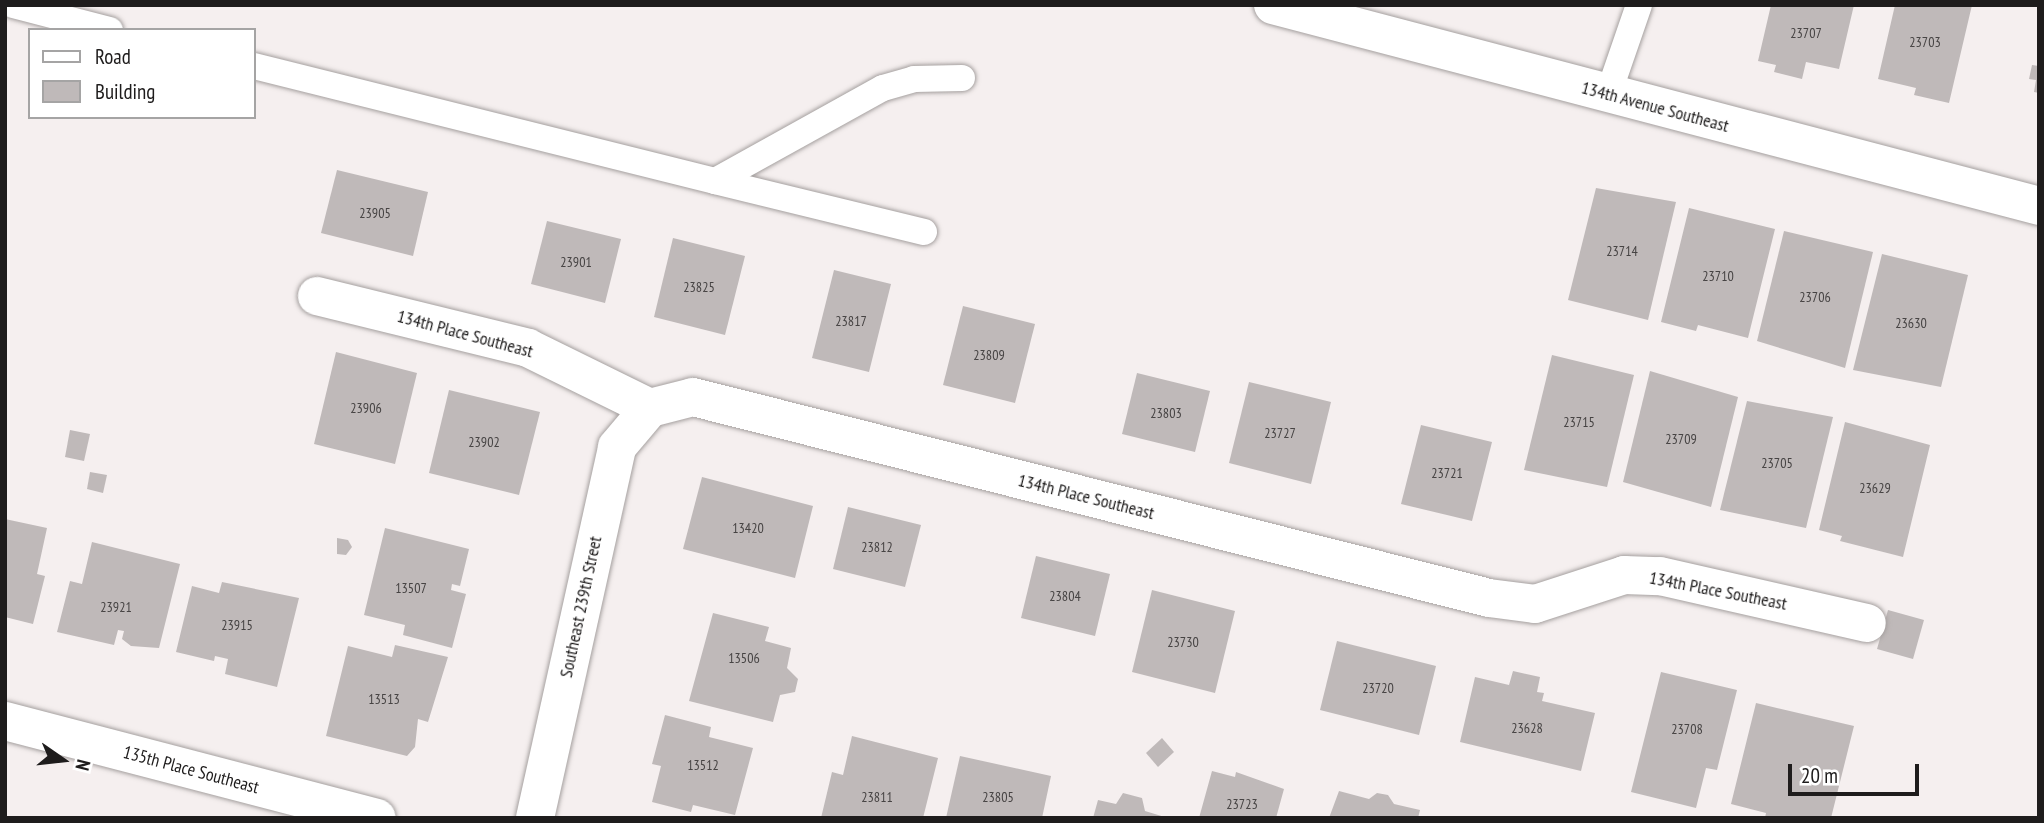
<!DOCTYPE html>
<html>
<head>
<meta charset="utf-8">
<style>
  body { margin:0 }
  #map { position:relative; width:2044px; height:823px; overflow:hidden; background:#f5efef; font-family:"PT Sans Narrow",sans-serif }
  div>[style] { position:absolute }
  .building>* { inset:0; background:#bfb9b9 }
  .roads { filter:drop-shadow(0 0 2px #a5a09f) drop-shadow(0 0 2px #a5a09f) }
  .service>* { height:26px; margin:-13px; padding:0 13px; transform-origin:13px; border-radius:13px; background:#fff }
  .minor>* { height:38px; margin:-19px; padding:0 19px; transform-origin:19px; border-radius:19px; background:#fff }
  span { translate:-50% -50%; white-space:nowrap; text-align:center; line-height:1.15; -webkit-text-stroke:5px #fff; paint-order:stroke }
  .number-label { font-size:14px; color:#464343 }
  .number-label span { -webkit-text-stroke-width:0 }
  .street-label { font-size:18px; color:#1e1c1c }
  .frame { position:absolute; inset:0; border:7px solid #1e1c1c; pointer-events:none }
  .legend { position:absolute; left:28px; top:28px; width:228px; height:91px; box-sizing:border-box; background:#fff; border:2px solid #a5a4a4; margin:0; padding:9px 12px; list-style:none; font-size:21px; color:#1e1c1c }
  .legend li { display:flex; align-items:center; gap:14px; height:35px }
  .legend b { width:35px; border:2px solid #a5a4a4 }
  .north { position:absolute; left:28px; top:725px; width:70px; height:70px; -webkit-text-stroke:5px #fff; paint-order:stroke; rotate:104deg; font-size:19px; font-weight:700; line-height:28px; text-align:center; color:#1e1c1c }
  .north::after { content:''; display:block; margin:auto; width:24px; height:32px; background:#1e1c1c; clip-path:polygon(50% 0,100% 100%,50% 72%,0 100%) }
  .scale { position:absolute; left:1788px; top:764px; width:131px; height:32px; box-sizing:border-box; border:4px solid #1e1c1c; border-top:0; padding-left:9px; font-size:21px; line-height:24px; white-space:nowrap; color:#1e1c1c; -webkit-text-stroke:5px #fff; paint-order:stroke }
</style>
</head>
<body>
<div id="map">
  <div class="building">
    <div style="clip-path:polygon(1771px 5px,1854px 5px,1839px 69px,1806px 62px,1802px 79px,1774px 72px,1776px 65px,1758px 61px)"></div>
    <div style="clip-path:polygon(1895px 5px,1972px 5px,1949px 103px,1914px 95px,1916px 88px,1878px 79px)"></div>
    <div style="clip-path:polygon(2032px 65px,2039px 66px,2039px 93px,2034px 92px,2036px 80px,2029px 79px)"></div>
    <div style="clip-path:polygon(337px 170px,428px 192px,413px 256px,321px 233px)"></div>
    <div style="clip-path:polygon(1596px 188px,1676px 202px,1648px 320px,1568px 300px)"></div>
    <div style="clip-path:polygon(1689px 208px,1775px 229px,1748px 338px,1698px 325px,1696px 331px,1661px 322px)"></div>
    <div style="clip-path:polygon(547px 221px,621px 239px,605px 303px,531px 284px)"></div>
    <div style="clip-path:polygon(1784px 231px,1873px 252px,1845px 368px,1757px 341px)"></div>
    <div style="clip-path:polygon(673px 238px,745px 256px,725px 335px,654px 317px)"></div>
    <div style="clip-path:polygon(1882px 254px,1968px 275px,1941px 387px,1853px 370px)"></div>
    <div style="clip-path:polygon(834px 270px,891px 284px,869px 372px,812px 358px)"></div>
    <div style="clip-path:polygon(963px 306px,1035px 324px,1015px 403px,943px 385px)"></div>
    <div style="clip-path:polygon(336px 352px,417px 373px,395px 464px,314px 444px)"></div>
    <div style="clip-path:polygon(1552px 355px,1634px 375px,1607px 487px,1524px 470px)"></div>
    <div style="clip-path:polygon(1650px 371px,1738px 397px,1711px 507px,1623px 482px)"></div>
    <div style="clip-path:polygon(1137px 373px,1210px 391px,1195px 452px,1122px 434px)"></div>
    <div style="clip-path:polygon(1249px 382px,1331px 402px,1311px 484px,1229px 463px)"></div>
    <div style="clip-path:polygon(449px 390px,540px 412px,519px 495px,429px 473px)"></div>
    <div style="clip-path:polygon(1747px 401px,1833px 417px,1806px 528px,1720px 510px)"></div>
    <div style="clip-path:polygon(1845px 422px,1930px 445px,1903px 557px,1840px 541px,1842px 536px,1819px 530px)"></div>
    <div style="clip-path:polygon(1421px 425px,1492px 442px,1472px 521px,1401px 504px)"></div>
    <div style="clip-path:polygon(70px 430px,90px 434px,84px 461px,65px 457px)"></div>
    <div style="clip-path:polygon(90px 472px,107px 475px,103px 493px,87px 489px)"></div>
    <div style="clip-path:polygon(702px 477px,813px 506px,795px 578px,683px 549px)"></div>
    <div style="clip-path:polygon(848px 507px,921px 525px,905px 587px,833px 569px)"></div>
    <div style="clip-path:polygon(5px 519px,47px 528px,37px 574px,45px 576px,33px 624px,5px 617px)"></div>
    <div style="clip-path:polygon(385px 528px,469px 549px,460px 586px,452px 584px,451px 590px,466px 594px,452px 648px,403px 635px,405px 625px,364px 615px)"></div>
    <div style="clip-path:polygon(337px 538px,348px 540px,352px 547px,346px 555px,337px 554px)"></div>
    <div style="clip-path:polygon(92px 542px,180px 564px,159px 648px,131px 646px,122px 639px,124px 631px,118px 630px,114px 645px,57px 632px,70px 581px,82px 584px)"></div>
    <div style="clip-path:polygon(1036px 556px,1110px 574px,1095px 636px,1021px 618px)"></div>
    <div style="clip-path:polygon(222px 582px,299px 598px,277px 687px,225px 674px,228px 659px,215px 656px,214px 661px,176px 652px,192px 586px,219px 593px)"></div>
    <div style="clip-path:polygon(1152px 590px,1235px 611px,1215px 693px,1132px 672px)"></div>
    <div style="clip-path:polygon(1888px 610px,1924px 620px,1913px 659px,1877px 649px)"></div>
    <div style="clip-path:polygon(713px 613px,769px 627px,765px 641px,791px 648px,787px 668px,798px 679px,795px 692px,780px 695px,773px 722px,689px 701px)"></div>
    <div style="clip-path:polygon(1337px 641px,1436px 666px,1419px 735px,1320px 710px)"></div>
    <div style="clip-path:polygon(395px 645px,448px 657px,428px 722px,418px 719px,415px 747px,407px 756px,326px 736px,348px 646px,392px 657px)"></div>
    <div style="clip-path:polygon(1513px 671px,1540px 677px,1537px 692px,1544px 693px,1542px 701px,1595px 713px,1581px 771px,1460px 742px,1475px 677px,1509px 685px)"></div>
    <div style="clip-path:polygon(1661px 672px,1737px 690px,1717px 770px,1706px 768px,1696px 808px,1631px 792px)"></div>
    <div style="clip-path:polygon(1756px 703px,1854px 726px,1831px 818px,1765px 818px,1766px 813px,1731px 804px)"></div>
    <div style="clip-path:polygon(665px 715px,711px 727px,709px 737px,753px 748px,735px 815px,693px 805px,691px 812px,652px 802px,661px 766px,652px 764px)"></div>
    <div style="clip-path:polygon(852px 736px,938px 758px,923px 818px,821px 818px,832px 772px,843px 775px)"></div>
    <div style="clip-path:polygon(1162px 738px,1174px 752px,1158px 767px,1146px 753px)"></div>
    <div style="clip-path:polygon(960px 756px,1051px 776px,1042px 818px,946px 818px)"></div>
    <div style="clip-path:polygon(1212px 771px,1235px 777px,1236px 772px,1284px 789px,1276px 818px,1199px 818px)"></div>
    <div style="clip-path:polygon(1339px 791px,1369px 799px,1377px 793px,1388px 795px,1394px 804px,1420px 810px,1418px 818px,1329px 818px)"></div>
    <div style="clip-path:polygon(1123px 793px,1142px 798px,1145px 811px,1168px 818px,1093px 818px,1098px 800px,1116px 804px)"></div>
  </div>
  <div class="roads">
    <div class="service">
      <div style="left:13px;top:5px;width:100px;rotate:14.5deg"></div>
      <div style="left:254px;top:66px;width:475px;rotate:14deg"></div>
      <div style="left:1608px;top:95px;width:95px;rotate:-71deg"></div>
      <div style="left:924px;top:232px;width:215px;rotate:-166.3deg"></div>
      <div style="left:715px;top:181px;width:192px;rotate:-29deg"></div>
      <div style="left:883px;top:88px;width:32px;rotate:-16deg"></div>
      <div style="left:914px;top:79px;width:48px;rotate:-1.2deg"></div>
    </div>
    <div class="minor">
      <div style="left:1273px;top:5px;width:792px;rotate:14.7deg"></div>
      <div style="left:317px;top:296px;width:217px;rotate:13.8deg"></div>
      <div style="left:528px;top:348px;width:136px;rotate:26.2deg"></div>
      <div style="left:650px;top:408px;width:44px;rotate:-14.3deg"></div>
      <div style="left:693px;top:397px;width:821px;rotate:14.17deg"></div>
      <div style="left:1489px;top:598px;width:46px;rotate:7.4deg"></div>
      <div style="left:1535px;top:604px;width:94px;rotate:-18deg"></div>
      <div style="left:1624px;top:575px;width:36px;rotate:2deg"></div>
      <div style="left:1660px;top:576px;width:212px;rotate:12.8deg"></div>
      <div style="left:5px;top:721px;width:384px;rotate:14.6deg"></div>
      <div style="left:535px;top:818px;width:380px;rotate:-77.5deg"></div>
      <div style="left:617px;top:447px;width:51px;rotate:-49.8deg"></div>
    </div>
  </div>
  <div class="number-label">
    <span style="left:1806px;top:33px">23707</span>
    <span style="left:1925px;top:42px">23703</span>
    <span style="left:375px;top:213px">23905</span>
    <span style="left:1622px;top:251px">23714</span>
    <span style="left:576px;top:262px">23901</span>
    <span style="left:1718px;top:276px">23710</span>
    <span style="left:699px;top:287px">23825</span>
    <span style="left:1815px;top:297px">23706</span>
    <span style="left:851px;top:321px">23817</span>
    <span style="left:1911px;top:323px">23630</span>
    <span style="left:989px;top:355px">23809</span>
    <span style="left:366px;top:408px">23906</span>
    <span style="left:1166px;top:413px">23803</span>
    <span style="left:1579px;top:422px">23715</span>
    <span style="left:1280px;top:433px">23727</span>
    <span style="left:1681px;top:439px">23709</span>
    <span style="left:484px;top:442px">23902</span>
    <span style="left:1777px;top:463px">23705</span>
    <span style="left:1447px;top:473px">23721</span>
    <span style="left:1875px;top:488px">23629</span>
    <span style="left:748px;top:528px">13420</span>
    <span style="left:877px;top:547px">23812</span>
    <span style="left:411px;top:588px">13507</span>
    <span style="left:1065px;top:596px">23804</span>
    <span style="left:116px;top:607px">23921</span>
    <span style="left:237px;top:625px">23915</span>
    <span style="left:1183px;top:642px">23730</span>
    <span style="left:744px;top:658px">13506</span>
    <span style="left:1378px;top:688px">23720</span>
    <span style="left:384px;top:699px">13513</span>
    <span style="left:1527px;top:728px">23628</span>
    <span style="left:1687px;top:729px">23708</span>
    <span style="left:703px;top:765px">13512</span>
    <span style="left:877px;top:797px">23811</span>
    <span style="left:998px;top:797px">23805</span>
    <span style="left:1242px;top:804px">23723</span>
  </div>
  <div class="street-label">
    <span style="left:1655px;top:107px;rotate:15deg">134th Avenue Southeast</span>
    <span style="left:465px;top:334px;rotate:15deg">134th Place Southeast</span>
    <span style="left:1086px;top:497px;rotate:14deg">134th Place Southeast</span>
    <span style="left:1718px;top:591px;rotate:11deg">134th Place Southeast</span>
    <span style="left:581px;top:607px;rotate:-78deg">Southeast 239th Street</span>
    <span style="left:191px;top:770px;rotate:15deg">135th Place Southeast</span>
  </div>
  <div class="frame"></div>
  <ul class="legend">
  <li><b style="height:9px;background:#fff"></b>Road</li>
  <li><b style="height:19px;background:#bfb9b9"></b>Building</li>
  </ul>
  <div class="north">N</div>
  <div class="scale">20 m</div>
</div>
</body>
</html>
